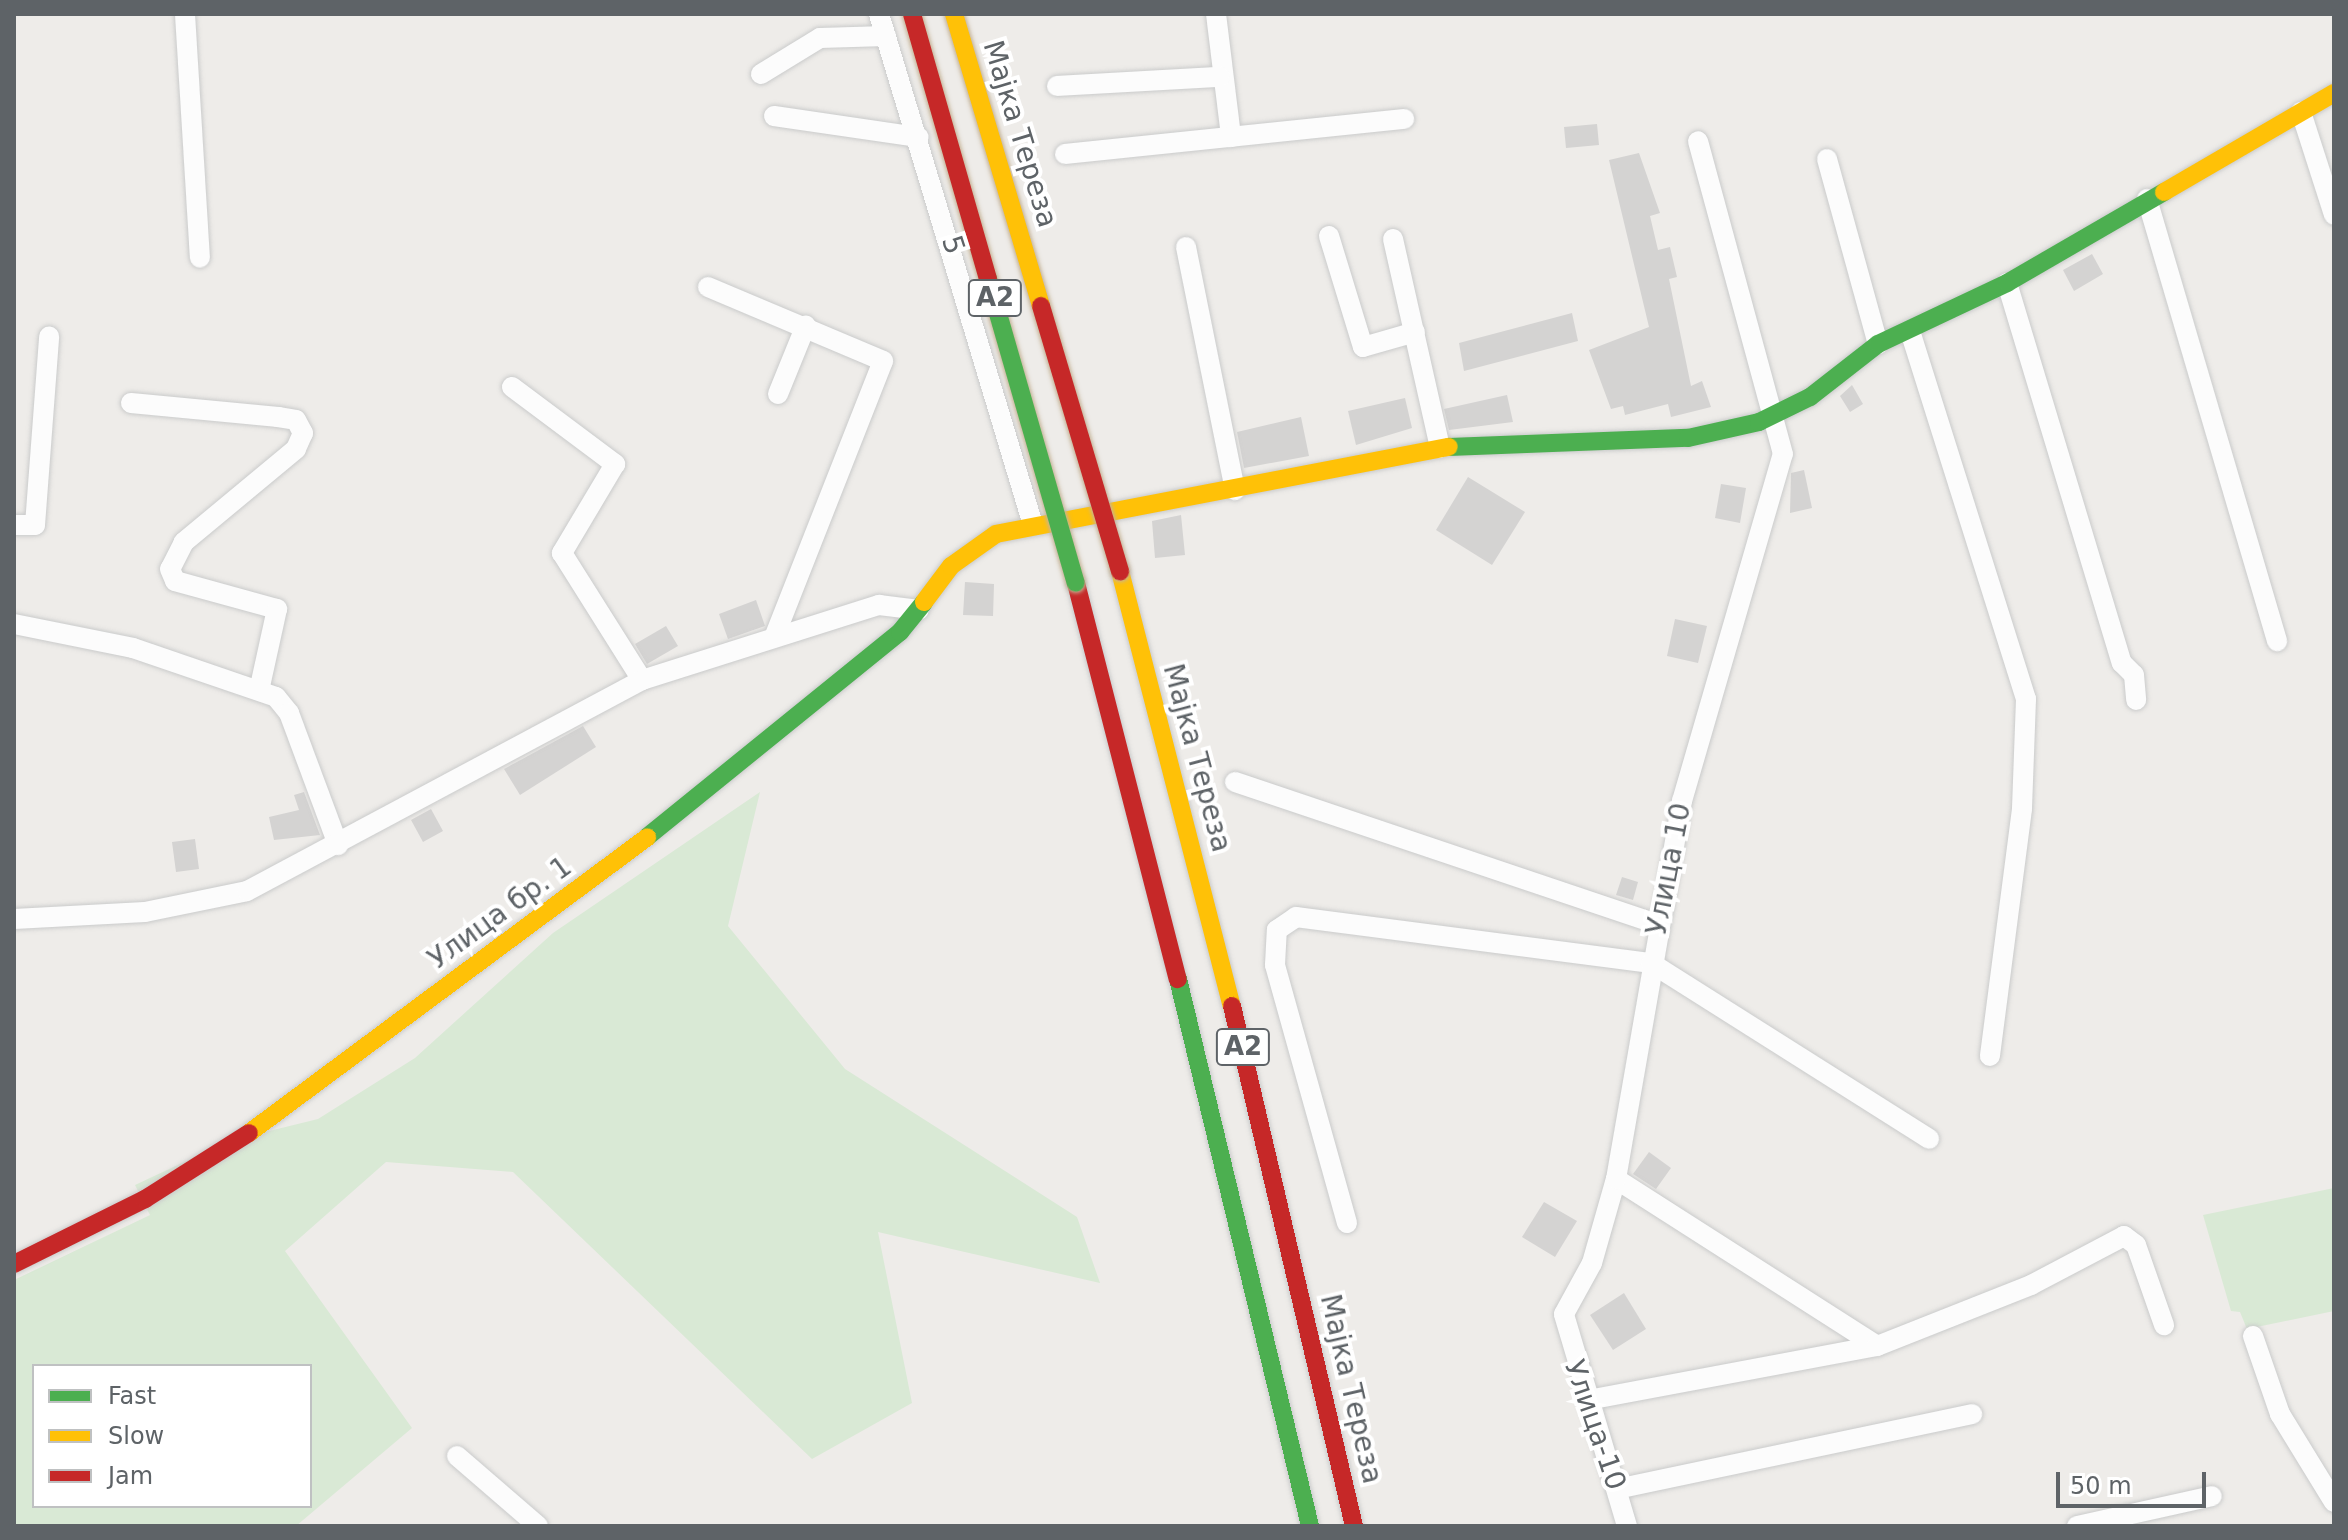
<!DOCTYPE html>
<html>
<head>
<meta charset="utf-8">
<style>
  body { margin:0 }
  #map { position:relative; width:2348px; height:1540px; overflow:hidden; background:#eeece9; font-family:"DejaVu Sans",sans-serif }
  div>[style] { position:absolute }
  .green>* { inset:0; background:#d9e9d5 }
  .building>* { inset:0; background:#d4d3d2 }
  .roads { filter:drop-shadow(0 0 2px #cacbcb) drop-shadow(0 0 2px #cacbcb) }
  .street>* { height:20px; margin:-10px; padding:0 10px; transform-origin:10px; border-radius:10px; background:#fcfcfc }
  .fast>* { height:18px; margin:-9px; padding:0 9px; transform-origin:9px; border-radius:9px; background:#4caf50 }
  .slow>* { height:18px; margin:-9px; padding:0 9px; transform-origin:9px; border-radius:9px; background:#ffc107 }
  .jam>* { height:18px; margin:-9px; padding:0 9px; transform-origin:9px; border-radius:9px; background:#c62828 }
  .bridges { filter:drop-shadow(0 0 2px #c5b397) drop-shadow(0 0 2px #c5b397) }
  .fast-bridge>* { height:18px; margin:-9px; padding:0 9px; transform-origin:9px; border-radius:9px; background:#4caf50 }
  .slow-bridge>* { height:18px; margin:-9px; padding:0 9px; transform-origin:9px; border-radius:9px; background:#ffc107 }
  .jam-bridge>* { height:18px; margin:-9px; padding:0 9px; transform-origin:9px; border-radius:9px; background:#c62828 }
  span { translate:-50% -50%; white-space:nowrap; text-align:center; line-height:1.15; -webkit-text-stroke:8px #fff; paint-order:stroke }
  .shield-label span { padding:2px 6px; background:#fff; border:2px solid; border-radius:6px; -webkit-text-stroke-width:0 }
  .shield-label { font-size:26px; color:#5e6367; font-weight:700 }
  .street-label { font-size:28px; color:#5e6367 }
  .frame { position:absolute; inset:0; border:16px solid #5e6367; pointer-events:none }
  .legend { position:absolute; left:32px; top:1364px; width:280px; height:144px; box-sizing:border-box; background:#fff; border:2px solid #bfc1c2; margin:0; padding:10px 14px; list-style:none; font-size:24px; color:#5e6367 }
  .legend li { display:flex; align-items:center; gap:16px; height:40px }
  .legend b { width:40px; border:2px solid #bfc1c2 }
  .scale { position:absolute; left:2056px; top:1472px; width:150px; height:36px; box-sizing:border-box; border:4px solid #5e6367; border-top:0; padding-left:10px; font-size:24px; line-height:28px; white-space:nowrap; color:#5e6367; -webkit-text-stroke:6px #fff; paint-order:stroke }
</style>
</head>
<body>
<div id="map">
  <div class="green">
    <div style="clip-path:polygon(evenodd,760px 792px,728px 926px,845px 1069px,1077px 1217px,1100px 1283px,878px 1232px,912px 1403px,812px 1459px,513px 1172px,386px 1162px,285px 1251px,412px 1428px,296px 1526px,14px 1526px,14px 1280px,150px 1215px,135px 1185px,229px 1141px,318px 1119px,415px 1058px,553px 933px,760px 792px,34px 1366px,310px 1366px,310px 1506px,34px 1506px,34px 1366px)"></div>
    <div style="clip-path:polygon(2334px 1188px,2334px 1311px,2247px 1329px,2240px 1312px,2231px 1311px,2203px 1215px)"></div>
  </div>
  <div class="building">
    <div style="clip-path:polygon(1597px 124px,1599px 145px,1566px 148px,1564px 127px)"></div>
    <div style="clip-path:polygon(1639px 153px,1660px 213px,1650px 216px,1658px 250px,1670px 247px,1677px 277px,1669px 279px,1691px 386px,1702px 381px,1711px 407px,1671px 417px,1668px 404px,1625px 415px,1623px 406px,1611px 409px,1589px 350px,1649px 327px,1609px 160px)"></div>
    <div style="clip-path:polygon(2092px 254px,2103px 274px,2074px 291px,2063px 270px)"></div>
    <div style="clip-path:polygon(1572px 313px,1578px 341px,1464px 371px,1459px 343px)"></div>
    <div style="clip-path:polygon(1852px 385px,1863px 404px,1850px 412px,1840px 396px)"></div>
    <div style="clip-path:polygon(1507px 395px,1513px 422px,1449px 430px,1444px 409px)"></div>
    <div style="clip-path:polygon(1405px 398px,1412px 428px,1356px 445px,1348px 411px)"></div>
    <div style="clip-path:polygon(1301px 417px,1309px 456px,1244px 468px,1237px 432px)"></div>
    <div style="clip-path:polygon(1804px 470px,1812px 508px,1790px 513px,1791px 473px)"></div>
    <div style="clip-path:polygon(1468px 477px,1525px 512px,1492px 565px,1436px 530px)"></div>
    <div style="clip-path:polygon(1721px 484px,1746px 488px,1740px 523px,1715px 518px)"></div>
    <div style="clip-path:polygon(1181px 515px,1185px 555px,1155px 558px,1152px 521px)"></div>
    <div style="clip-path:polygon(965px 582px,994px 584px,993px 616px,963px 615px)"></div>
    <div style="clip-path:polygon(756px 600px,765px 626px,728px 639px,719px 614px)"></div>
    <div style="clip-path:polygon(1675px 619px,1707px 626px,1698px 663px,1667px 656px)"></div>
    <div style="clip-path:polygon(666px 626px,678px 646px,647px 664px,635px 644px)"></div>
    <div style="clip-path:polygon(583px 726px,596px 747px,520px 795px,504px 769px)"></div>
    <div style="clip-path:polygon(304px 792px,320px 835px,274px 840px,269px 817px,299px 810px,294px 795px)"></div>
    <div style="clip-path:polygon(431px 809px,443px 831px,423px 842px,411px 820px)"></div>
    <div style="clip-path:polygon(195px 839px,199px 869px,176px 872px,172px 842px)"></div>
    <div style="clip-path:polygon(1622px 877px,1638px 882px,1633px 900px,1616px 895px)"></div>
    <div style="clip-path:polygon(1649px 1152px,1671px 1168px,1656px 1189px,1633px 1174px)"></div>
    <div style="clip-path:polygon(1544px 1202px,1577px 1221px,1555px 1257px,1522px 1237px)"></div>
    <div style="clip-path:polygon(1624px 1293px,1646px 1329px,1613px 1350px,1590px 1315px)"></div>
  </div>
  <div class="roads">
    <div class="street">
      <div style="left:185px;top:14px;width:244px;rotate:86.5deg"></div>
      <div style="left:879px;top:14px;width:534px;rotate:73.23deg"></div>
      <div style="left:1216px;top:14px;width:124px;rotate:83deg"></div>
      <div style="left:761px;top:74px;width:69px;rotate:-31.4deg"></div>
      <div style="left:820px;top:38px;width:66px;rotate:-1.7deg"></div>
      <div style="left:1057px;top:86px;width:163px;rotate:-3.2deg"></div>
      <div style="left:2301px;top:112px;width:108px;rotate:72.2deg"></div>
      <div style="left:774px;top:116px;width:146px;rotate:8.3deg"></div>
      <div style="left:1065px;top:154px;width:341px;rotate:-5.9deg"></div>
      <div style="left:1827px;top:159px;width:192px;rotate:74.6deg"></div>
      <div style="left:2147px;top:199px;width:461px;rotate:73.6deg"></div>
      <div style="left:1329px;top:236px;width:116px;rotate:73deg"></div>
      <div style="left:1363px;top:347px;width:54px;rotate:-16.1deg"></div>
      <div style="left:1393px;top:239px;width:214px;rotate:77.3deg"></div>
      <div style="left:1186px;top:247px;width:248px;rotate:78.6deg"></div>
      <div style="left:2007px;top:283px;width:397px;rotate:73.2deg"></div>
      <div style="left:2122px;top:663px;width:17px;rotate:45deg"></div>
      <div style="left:2134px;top:675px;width:25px;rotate:85deg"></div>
      <div style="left:708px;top:287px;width:190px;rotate:22.9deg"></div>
      <div style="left:883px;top:361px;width:295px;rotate:111.5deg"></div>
      <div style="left:1910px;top:331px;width:386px;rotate:72.5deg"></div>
      <div style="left:2026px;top:699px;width:110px;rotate:92.1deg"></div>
      <div style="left:2022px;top:809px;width:249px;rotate:97.4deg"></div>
      <div style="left:512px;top:387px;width:129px;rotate:36.8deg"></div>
      <div style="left:615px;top:464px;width:104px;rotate:120.8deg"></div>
      <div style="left:562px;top:553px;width:150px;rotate:57.8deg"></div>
      <div style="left:778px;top:394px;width:74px;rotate:-67.9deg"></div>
      <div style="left:131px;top:403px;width:148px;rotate:5.4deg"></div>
      <div style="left:278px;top:417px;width:18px;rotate:9deg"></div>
      <div style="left:296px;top:420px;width:15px;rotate:62deg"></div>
      <div style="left:303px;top:433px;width:17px;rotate:114deg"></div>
      <div style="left:296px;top:449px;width:146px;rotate:140.3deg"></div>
      <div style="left:184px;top:542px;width:30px;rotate:117deg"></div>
      <div style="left:170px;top:569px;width:13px;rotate:67deg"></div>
      <div style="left:175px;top:581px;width:106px;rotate:15.4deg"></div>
      <div style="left:277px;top:609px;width:79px;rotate:102.4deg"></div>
      <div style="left:14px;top:525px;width:21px"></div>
      <div style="left:35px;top:525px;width:189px;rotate:-85.7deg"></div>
      <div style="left:14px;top:624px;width:121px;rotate:11.4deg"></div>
      <div style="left:133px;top:648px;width:151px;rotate:18.9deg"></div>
      <div style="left:276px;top:697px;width:21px;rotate:51deg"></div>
      <div style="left:289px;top:713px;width:141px;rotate:69.6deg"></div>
      <div style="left:1235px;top:782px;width:445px;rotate:18.6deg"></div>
      <div style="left:14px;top:919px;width:131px;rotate:-3.1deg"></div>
      <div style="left:145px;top:912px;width:104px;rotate:-11.6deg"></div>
      <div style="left:247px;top:891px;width:448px;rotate:-28.1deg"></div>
      <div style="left:642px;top:680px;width:249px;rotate:-17.6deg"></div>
      <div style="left:879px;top:605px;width:40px;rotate:7.1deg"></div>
      <div style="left:1616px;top:1179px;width:310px;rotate:32.6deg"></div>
      <div style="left:1347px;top:1223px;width:268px;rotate:-105.6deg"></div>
      <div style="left:1275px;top:965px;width:35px;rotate:-87deg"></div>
      <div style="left:1277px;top:930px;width:23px;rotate:-34deg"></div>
      <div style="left:1296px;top:917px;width:358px;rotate:7.4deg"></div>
      <div style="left:1651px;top:963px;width:329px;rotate:32.3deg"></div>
      <div style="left:2253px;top:1336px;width:83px;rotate:70.9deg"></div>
      <div style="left:2280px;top:1414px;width:103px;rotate:58.5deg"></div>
      <div style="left:1588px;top:1400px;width:294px;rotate:-10.6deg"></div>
      <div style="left:1877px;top:1346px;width:166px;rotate:-21.6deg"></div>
      <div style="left:2031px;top:1285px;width:105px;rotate:-27.8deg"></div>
      <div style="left:2124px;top:1236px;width:15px;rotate:37deg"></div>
      <div style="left:2136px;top:1245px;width:85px;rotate:70.7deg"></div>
      <div style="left:457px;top:1456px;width:107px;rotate:40.8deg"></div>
      <div style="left:1617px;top:1489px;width:363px;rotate:-11.9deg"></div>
      <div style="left:1627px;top:1526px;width:221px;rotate:-106.6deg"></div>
      <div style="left:1564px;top:1314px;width:58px;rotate:-61.2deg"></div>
      <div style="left:1592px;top:1263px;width:87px;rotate:-74.1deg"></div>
      <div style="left:1616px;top:1179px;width:384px;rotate:-80.1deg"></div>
      <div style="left:1682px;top:801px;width:361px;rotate:-73.8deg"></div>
      <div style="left:1783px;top:454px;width:324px;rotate:-105.2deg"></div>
      <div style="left:2077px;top:1526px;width:138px;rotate:-12.5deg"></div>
    </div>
    <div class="fast">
      <div style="left:1449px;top:447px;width:239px;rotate:-2.2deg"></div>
      <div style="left:1688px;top:438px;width:73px;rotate:-12.7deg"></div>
      <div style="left:1759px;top:422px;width:57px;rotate:-26.1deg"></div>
      <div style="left:1810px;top:397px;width:86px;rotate:-37.9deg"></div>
      <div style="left:1878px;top:344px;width:143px;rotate:-25.3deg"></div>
      <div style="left:2007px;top:283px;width:181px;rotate:-30.1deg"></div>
      <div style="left:647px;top:837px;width:326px;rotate:-39deg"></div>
      <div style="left:900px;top:632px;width:38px;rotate:-51deg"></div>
      <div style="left:1178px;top:979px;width:563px;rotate:76.43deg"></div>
    </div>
    <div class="slow">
      <div style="left:2164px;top:192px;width:197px;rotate:-30.2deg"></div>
      <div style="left:1120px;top:571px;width:449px;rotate:75.6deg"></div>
      <div style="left:924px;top:602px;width:45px;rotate:-53.1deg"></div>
      <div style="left:951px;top:566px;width:55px;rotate:-35.4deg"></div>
      <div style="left:996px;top:534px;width:461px;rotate:-10.9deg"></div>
      <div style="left:249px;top:1133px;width:496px;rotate:-36.6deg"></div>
    </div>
    <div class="jam">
      <div style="left:1076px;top:583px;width:409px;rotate:75.6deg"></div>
      <div style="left:1232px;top:1006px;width:534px;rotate:76.8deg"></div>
      <div style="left:14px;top:1264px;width:146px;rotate:-26.4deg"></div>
      <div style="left:145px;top:1199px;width:123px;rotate:-32.4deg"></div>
    </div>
  </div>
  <div class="bridges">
    <div class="fast-bridge">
      <div style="left:988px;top:279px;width:316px;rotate:73.9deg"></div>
    </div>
    <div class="slow-bridge">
      <div style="left:954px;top:14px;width:305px;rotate:73.4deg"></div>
    </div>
    <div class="jam-bridge">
      <div style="left:912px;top:14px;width:276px;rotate:74deg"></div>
      <div style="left:1041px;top:306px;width:277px;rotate:73.4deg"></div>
    </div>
  </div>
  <div class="shield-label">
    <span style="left:995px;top:298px">A2</span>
    <span style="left:1243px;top:1047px">A2</span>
  </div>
  <div class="street-label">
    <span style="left:1020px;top:134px;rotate:73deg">Мајка Тереза</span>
    <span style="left:953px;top:245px;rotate:72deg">5</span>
    <span style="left:1197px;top:758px;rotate:75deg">Мајка Тереза</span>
    <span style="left:1669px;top:869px;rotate:-79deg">Улица 10</span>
    <span style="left:500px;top:913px;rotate:-36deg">Улица бр. 1</span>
    <span style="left:1351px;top:1389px;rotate:77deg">Мајка Тереза</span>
    <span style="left:1595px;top:1425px;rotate:71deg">Улица-10</span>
  </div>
  <div class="frame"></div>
  <ul class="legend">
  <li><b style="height:10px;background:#4caf50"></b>Fast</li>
  <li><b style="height:10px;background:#ffc107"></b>Slow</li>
  <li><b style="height:10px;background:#c62828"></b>Jam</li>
  </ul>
  <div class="scale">50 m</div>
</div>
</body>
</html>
